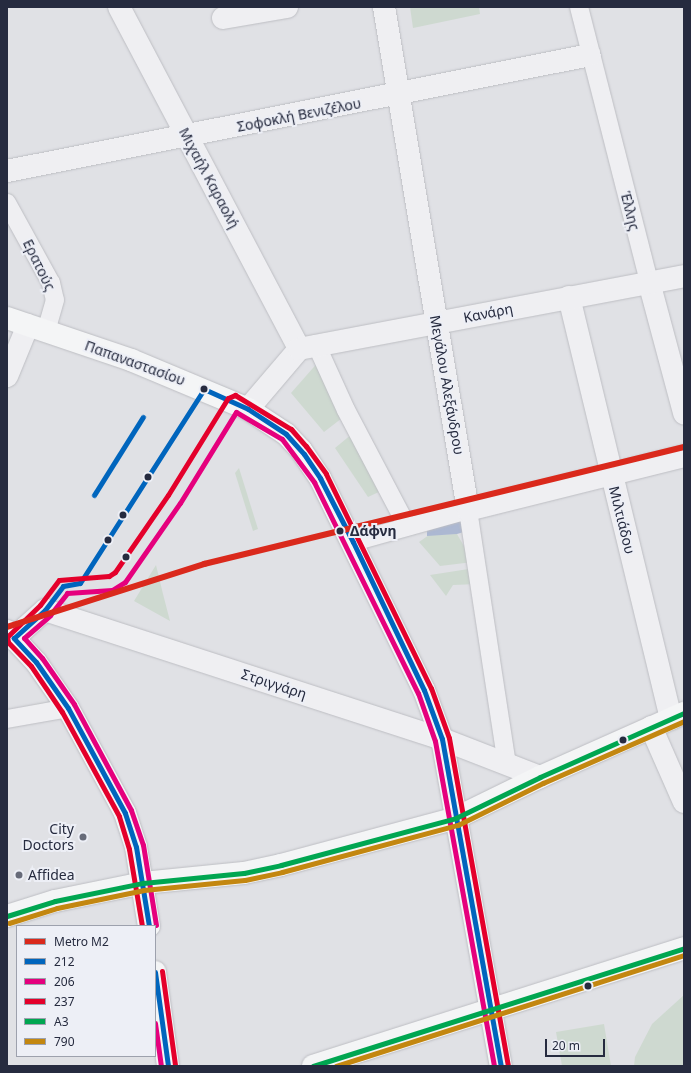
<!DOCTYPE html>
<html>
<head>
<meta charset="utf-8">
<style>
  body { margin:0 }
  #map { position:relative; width:691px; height:1073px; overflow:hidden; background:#e0e1e5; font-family:"Noto Sans",sans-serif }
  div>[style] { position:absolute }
  .green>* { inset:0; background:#ced9d0 }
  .water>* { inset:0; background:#acb8d2 }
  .roads { filter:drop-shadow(0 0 1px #bdbec3) drop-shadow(0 0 1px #bdbec3) }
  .pedestrian>* { height:18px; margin:-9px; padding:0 9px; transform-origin:9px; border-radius:9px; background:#efeff2 }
  .minor>* { height:22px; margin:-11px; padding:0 11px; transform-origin:11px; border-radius:11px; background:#efeff2 }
  .tertiary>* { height:22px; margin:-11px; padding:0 11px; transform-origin:11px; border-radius:11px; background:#efeff2 }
  .secondary>* { height:22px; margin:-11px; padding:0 11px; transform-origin:11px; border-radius:11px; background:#f4f5f6 }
  .primary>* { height:22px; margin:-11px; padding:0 11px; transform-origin:11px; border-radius:11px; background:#f4f5f6 }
  .bus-1>* { height:5px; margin:-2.5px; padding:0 2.5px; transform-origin:2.5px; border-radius:2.5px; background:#0065bd }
  .bus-2>* { height:5px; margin:-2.5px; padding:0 2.5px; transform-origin:2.5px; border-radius:2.5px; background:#e5007d }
  .bus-3>* { height:5px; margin:-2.5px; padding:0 2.5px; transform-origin:2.5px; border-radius:2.5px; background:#e4002b }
  .bus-4>* { height:5px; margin:-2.5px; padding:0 2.5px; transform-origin:2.5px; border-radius:2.5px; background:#00a651 }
  .bus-5>* { height:5px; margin:-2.5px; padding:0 2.5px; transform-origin:2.5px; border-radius:2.5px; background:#c38710 }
  .metro-1>* { height:6px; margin:-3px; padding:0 3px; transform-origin:3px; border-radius:3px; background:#da291c }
  .dots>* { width:11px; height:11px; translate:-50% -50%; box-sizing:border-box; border:2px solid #edeff6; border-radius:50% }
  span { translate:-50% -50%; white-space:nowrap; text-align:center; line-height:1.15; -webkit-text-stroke:4px #edeff6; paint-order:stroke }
  .street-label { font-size:14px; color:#262b3f }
  .stop-label { font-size:14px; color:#262b3f; font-weight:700 }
  .left { translate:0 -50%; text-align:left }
  .poi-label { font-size:14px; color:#262b3f }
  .right { translate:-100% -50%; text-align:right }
  .frame { position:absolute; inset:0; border:8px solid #262b3f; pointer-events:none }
  .legend { position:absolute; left:16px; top:925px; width:140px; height:132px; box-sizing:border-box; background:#edeff6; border:1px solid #9da1ad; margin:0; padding:5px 7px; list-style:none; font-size:12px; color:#262b3f }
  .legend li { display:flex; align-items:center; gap:8px; height:20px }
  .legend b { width:20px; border:1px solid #9da1ad }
  .scale { position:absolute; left:545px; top:1039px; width:60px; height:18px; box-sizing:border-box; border:2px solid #262b3f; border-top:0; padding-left:5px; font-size:12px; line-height:14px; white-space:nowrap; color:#262b3f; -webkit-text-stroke:3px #edeff6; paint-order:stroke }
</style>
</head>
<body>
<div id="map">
  <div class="green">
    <div style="clip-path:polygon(410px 7px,479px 7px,480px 14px,413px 28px)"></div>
    <div style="clip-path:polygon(320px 360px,346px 415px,324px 432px,291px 393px)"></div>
    <div style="clip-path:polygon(352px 434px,381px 491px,368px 497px,335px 448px)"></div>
    <div style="clip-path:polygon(239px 468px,258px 529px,253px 531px,235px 473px)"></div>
    <div style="clip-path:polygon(457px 534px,473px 562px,440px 566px,419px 542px,429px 535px)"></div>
    <div style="clip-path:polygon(156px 565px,163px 594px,170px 621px,134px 601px)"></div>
    <div style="clip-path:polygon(475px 568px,478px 584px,453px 585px,446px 596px,430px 575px)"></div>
    <div style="clip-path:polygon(684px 995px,684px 1066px,634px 1066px,635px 1057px,652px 1024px)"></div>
    <div style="clip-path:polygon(604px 1024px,611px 1066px,562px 1066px,556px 1032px)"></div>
  </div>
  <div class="water">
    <div style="clip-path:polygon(465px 516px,467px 531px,457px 534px,427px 536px,427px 528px)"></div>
  </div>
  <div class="roads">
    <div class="pedestrian">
      <div style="left:579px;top:7px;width:284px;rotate:75.7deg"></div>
      <div style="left:7px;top:203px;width:91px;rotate:61.2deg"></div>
      <div style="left:51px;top:283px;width:17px;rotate:77deg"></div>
      <div style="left:55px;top:300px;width:32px;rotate:106deg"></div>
      <div style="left:316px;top:344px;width:72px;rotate:65.6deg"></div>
      <div style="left:346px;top:410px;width:131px;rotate:62.3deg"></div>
      <div style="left:353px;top:542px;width:119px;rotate:-15.5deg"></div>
      <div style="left:468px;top:510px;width:257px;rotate:81.3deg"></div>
      <div style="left:7px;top:719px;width:62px;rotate:-10.2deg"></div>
    </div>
    <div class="minor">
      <div style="left:119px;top:7px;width:386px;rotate:62.2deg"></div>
      <div style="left:384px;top:7px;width:510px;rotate:80.52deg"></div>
      <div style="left:468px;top:510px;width:223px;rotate:-14deg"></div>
      <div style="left:223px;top:18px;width:65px;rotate:-9.8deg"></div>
      <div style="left:7px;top:171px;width:594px;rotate:-11.25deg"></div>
      <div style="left:649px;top:282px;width:136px;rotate:75deg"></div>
      <div style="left:569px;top:297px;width:434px;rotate:76.4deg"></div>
      <div style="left:7px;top:376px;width:55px;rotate:-67.6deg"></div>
      <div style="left:248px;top:409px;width:79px;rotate:-49.6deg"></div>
      <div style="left:299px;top:349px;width:392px;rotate:-10.7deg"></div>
      <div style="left:651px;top:727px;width:82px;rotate:66.3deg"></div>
    </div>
    <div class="tertiary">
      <div style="left:14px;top:638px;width:42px;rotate:-42.1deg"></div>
      <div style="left:45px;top:610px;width:417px;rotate:18deg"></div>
      <div style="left:442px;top:739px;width:105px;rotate:21.2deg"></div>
    </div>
    <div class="secondary">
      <div style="left:7px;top:318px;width:131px;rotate:18.7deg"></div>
      <div style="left:131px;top:360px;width:127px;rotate:22.7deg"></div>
      <div style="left:248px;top:409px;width:45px;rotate:33.3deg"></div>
      <div style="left:286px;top:434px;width:22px;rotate:47deg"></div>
      <div style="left:301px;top:450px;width:34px;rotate:56deg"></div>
      <div style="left:320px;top:478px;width:236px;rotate:63.9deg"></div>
      <div style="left:424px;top:690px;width:52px;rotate:69.8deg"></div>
      <div style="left:442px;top:739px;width:332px;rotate:79.8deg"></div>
      <div style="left:7px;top:631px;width:42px;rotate:46.9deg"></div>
      <div style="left:36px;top:662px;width:56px;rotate:55.2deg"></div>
      <div style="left:68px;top:708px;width:119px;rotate:61.5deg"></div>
      <div style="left:125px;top:813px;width:36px;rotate:72deg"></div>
      <div style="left:136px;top:847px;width:80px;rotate:80.7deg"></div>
      <div style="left:155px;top:972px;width:95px;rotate:82.1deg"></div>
    </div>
    <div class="primary">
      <div style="left:7px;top:916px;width:50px;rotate:-17.4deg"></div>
      <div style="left:55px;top:901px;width:90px;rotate:-11.6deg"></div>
      <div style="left:143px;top:883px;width:101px;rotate:-5.7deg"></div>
      <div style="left:244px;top:873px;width:38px;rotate:-12deg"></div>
      <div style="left:281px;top:865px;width:181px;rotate:-15deg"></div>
      <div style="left:456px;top:818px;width:93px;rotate:-26deg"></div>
      <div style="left:540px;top:777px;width:158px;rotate:-24deg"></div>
      <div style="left:313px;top:1066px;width:389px;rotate:-17.6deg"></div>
    </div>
  </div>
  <div class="bus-1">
    <div style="left:94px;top:495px;width:92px;rotate:-57.9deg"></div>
    <div style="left:149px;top:926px;width:80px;rotate:-99.3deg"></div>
    <div style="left:136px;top:847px;width:36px;rotate:-108deg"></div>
    <div style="left:125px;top:813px;width:119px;rotate:-118.5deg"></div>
    <div style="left:68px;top:708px;width:56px;rotate:-124.8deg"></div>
    <div style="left:36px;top:662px;width:33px;rotate:-133deg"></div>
    <div style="left:14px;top:638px;width:42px;rotate:-42.1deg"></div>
    <div style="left:45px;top:610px;width:30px;rotate:-53deg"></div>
    <div style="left:63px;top:586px;width:17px;rotate:-10deg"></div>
    <div style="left:80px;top:583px;width:230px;rotate:-57.4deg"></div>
    <div style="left:204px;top:389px;width:48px;rotate:24.4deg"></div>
    <div style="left:248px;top:409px;width:45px;rotate:33.3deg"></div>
    <div style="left:286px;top:434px;width:27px;rotate:48deg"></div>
    <div style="left:304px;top:454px;width:29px;rotate:56deg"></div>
    <div style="left:320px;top:478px;width:72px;rotate:62.7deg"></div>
    <div style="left:353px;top:542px;width:164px;rotate:64.4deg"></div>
    <div style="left:424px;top:690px;width:52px;rotate:69.8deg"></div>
    <div style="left:442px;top:739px;width:332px;rotate:79.8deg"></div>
    <div style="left:155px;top:972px;width:95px;rotate:82.1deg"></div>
  </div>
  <div class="bus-2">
    <div style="left:156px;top:925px;width:81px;rotate:-99.2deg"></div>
    <div style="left:143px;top:845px;width:37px;rotate:-109deg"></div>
    <div style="left:131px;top:810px;width:120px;rotate:-118.3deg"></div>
    <div style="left:74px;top:704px;width:56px;rotate:-124.8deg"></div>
    <div style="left:42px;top:658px;width:27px;rotate:-132deg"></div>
    <div style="left:24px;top:638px;width:35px;rotate:-41deg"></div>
    <div style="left:50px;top:615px;width:28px;rotate:-52deg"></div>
    <div style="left:67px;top:593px;width:45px;rotate:-3.8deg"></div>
    <div style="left:112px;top:590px;width:15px;rotate:-32deg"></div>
    <div style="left:125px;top:582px;width:96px;rotate:-55.2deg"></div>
    <div style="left:180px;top:503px;width:107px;rotate:-58.4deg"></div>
    <div style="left:236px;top:412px;width:53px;rotate:30.4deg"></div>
    <div style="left:282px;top:439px;width:54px;rotate:53.3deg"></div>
    <div style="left:314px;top:482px;width:235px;rotate:63.8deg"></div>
    <div style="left:418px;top:693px;width:51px;rotate:70.5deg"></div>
    <div style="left:435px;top:741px;width:330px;rotate:79.7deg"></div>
    <div style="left:155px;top:1023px;width:43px;rotate:82.1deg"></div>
  </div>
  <div class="bus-3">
    <div style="left:142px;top:926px;width:78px;rotate:-99.6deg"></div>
    <div style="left:129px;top:849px;width:34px;rotate:-107deg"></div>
    <div style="left:119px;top:816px;width:119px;rotate:-118.7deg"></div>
    <div style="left:62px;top:712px;width:55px;rotate:-124deg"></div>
    <div style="left:31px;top:666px;width:33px;rotate:-134deg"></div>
    <div style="left:8px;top:642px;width:5px;rotate:-101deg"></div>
    <div style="left:7px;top:637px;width:46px;rotate:-44.1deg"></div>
    <div style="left:40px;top:605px;width:31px;rotate:-53deg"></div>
    <div style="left:59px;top:580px;width:50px;rotate:-4.6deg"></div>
    <div style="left:109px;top:576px;width:7px;rotate:-34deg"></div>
    <div style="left:115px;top:572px;width:93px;rotate:-55.5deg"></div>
    <div style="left:168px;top:495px;width:114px;rotate:-58.3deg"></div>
    <div style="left:228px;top:398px;width:8px;rotate:-23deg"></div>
    <div style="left:235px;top:395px;width:66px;rotate:31.3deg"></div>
    <div style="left:291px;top:429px;width:23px;rotate:49deg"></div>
    <div style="left:306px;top:446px;width:34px;rotate:54deg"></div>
    <div style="left:326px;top:474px;width:238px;rotate:63.9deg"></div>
    <div style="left:431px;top:688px;width:53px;rotate:70.2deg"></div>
    <div style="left:449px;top:738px;width:332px;rotate:79.8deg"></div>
    <div style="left:162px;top:971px;width:95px;rotate:82.1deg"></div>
  </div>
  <div class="bus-4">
    <div style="left:7px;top:916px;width:50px;rotate:-17.4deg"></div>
    <div style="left:55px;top:901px;width:90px;rotate:-11.6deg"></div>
    <div style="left:143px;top:883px;width:101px;rotate:-5.7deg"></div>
    <div style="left:244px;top:873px;width:38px;rotate:-12deg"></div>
    <div style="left:281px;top:865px;width:181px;rotate:-15deg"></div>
    <div style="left:456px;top:818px;width:93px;rotate:-26deg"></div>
    <div style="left:540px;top:777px;width:158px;rotate:-24deg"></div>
    <div style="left:313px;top:1066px;width:389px;rotate:-17.6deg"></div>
  </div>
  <div class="bus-5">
    <div style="left:9px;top:923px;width:50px;rotate:-17.4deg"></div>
    <div style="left:57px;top:908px;width:89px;rotate:-11.7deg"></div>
    <div style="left:144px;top:890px;width:101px;rotate:-5.7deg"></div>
    <div style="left:245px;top:880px;width:38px;rotate:-12deg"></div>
    <div style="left:282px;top:872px;width:182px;rotate:-15deg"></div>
    <div style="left:458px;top:825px;width:95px;rotate:-26.3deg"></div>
    <div style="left:543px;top:783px;width:154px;rotate:-23.7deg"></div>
    <div style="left:336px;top:1066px;width:365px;rotate:-17.7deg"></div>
  </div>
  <div class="metro-1">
    <div style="left:7px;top:627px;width:207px;rotate:-17.7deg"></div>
    <div style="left:204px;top:564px;width:494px;rotate:-13.7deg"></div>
  </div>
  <div class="dots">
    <div style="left:204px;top:389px;background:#262b3f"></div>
    <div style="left:148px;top:477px;background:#262b3f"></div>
    <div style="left:123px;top:515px;background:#262b3f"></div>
    <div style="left:340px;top:531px;background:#262b3f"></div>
    <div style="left:108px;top:540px;background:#262b3f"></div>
    <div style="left:126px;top:557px;background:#262b3f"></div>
    <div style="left:623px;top:740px;background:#262b3f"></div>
    <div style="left:83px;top:837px;background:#676b79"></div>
    <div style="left:19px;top:875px;background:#676b79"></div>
    <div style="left:588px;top:986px;background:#262b3f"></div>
  </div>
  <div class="street-label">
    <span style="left:299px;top:115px;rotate:-11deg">Σοφοκλή Βενιζέλου</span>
    <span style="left:209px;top:178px;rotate:62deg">Μιχαήλ Καραολή</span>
    <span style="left:630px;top:211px;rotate:76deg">Έλλης</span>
    <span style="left:39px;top:265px;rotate:64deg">Ερατούς</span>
    <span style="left:488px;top:313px;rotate:-11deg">Κανάρη</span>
    <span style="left:135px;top:363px;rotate:20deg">Παπαναστασίου</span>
    <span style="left:447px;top:385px;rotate:80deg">Μεγάλου Αλεξάνδρου</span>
    <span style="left:622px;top:520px;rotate:76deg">Μιλτιάδου</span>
    <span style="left:274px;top:684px;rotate:18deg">Στριγγάρη</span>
  </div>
  <div class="stop-label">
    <span class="left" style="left:350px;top:531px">Δάφνη</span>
  </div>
  <div class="poi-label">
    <span class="right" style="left:74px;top:837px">City<br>Doctors</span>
    <span class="left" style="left:28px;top:875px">Affidea</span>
  </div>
  <div class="frame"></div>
  <ul class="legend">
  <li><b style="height:5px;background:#da291c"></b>Metro Μ2</li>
  <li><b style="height:5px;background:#0065bd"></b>212</li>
  <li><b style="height:5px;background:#e5007d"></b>206</li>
  <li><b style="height:5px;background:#e4002b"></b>237</li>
  <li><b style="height:5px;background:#00a651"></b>Α3</li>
  <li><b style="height:5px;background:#c38710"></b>790</li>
  </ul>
  <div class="scale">20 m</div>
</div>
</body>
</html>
